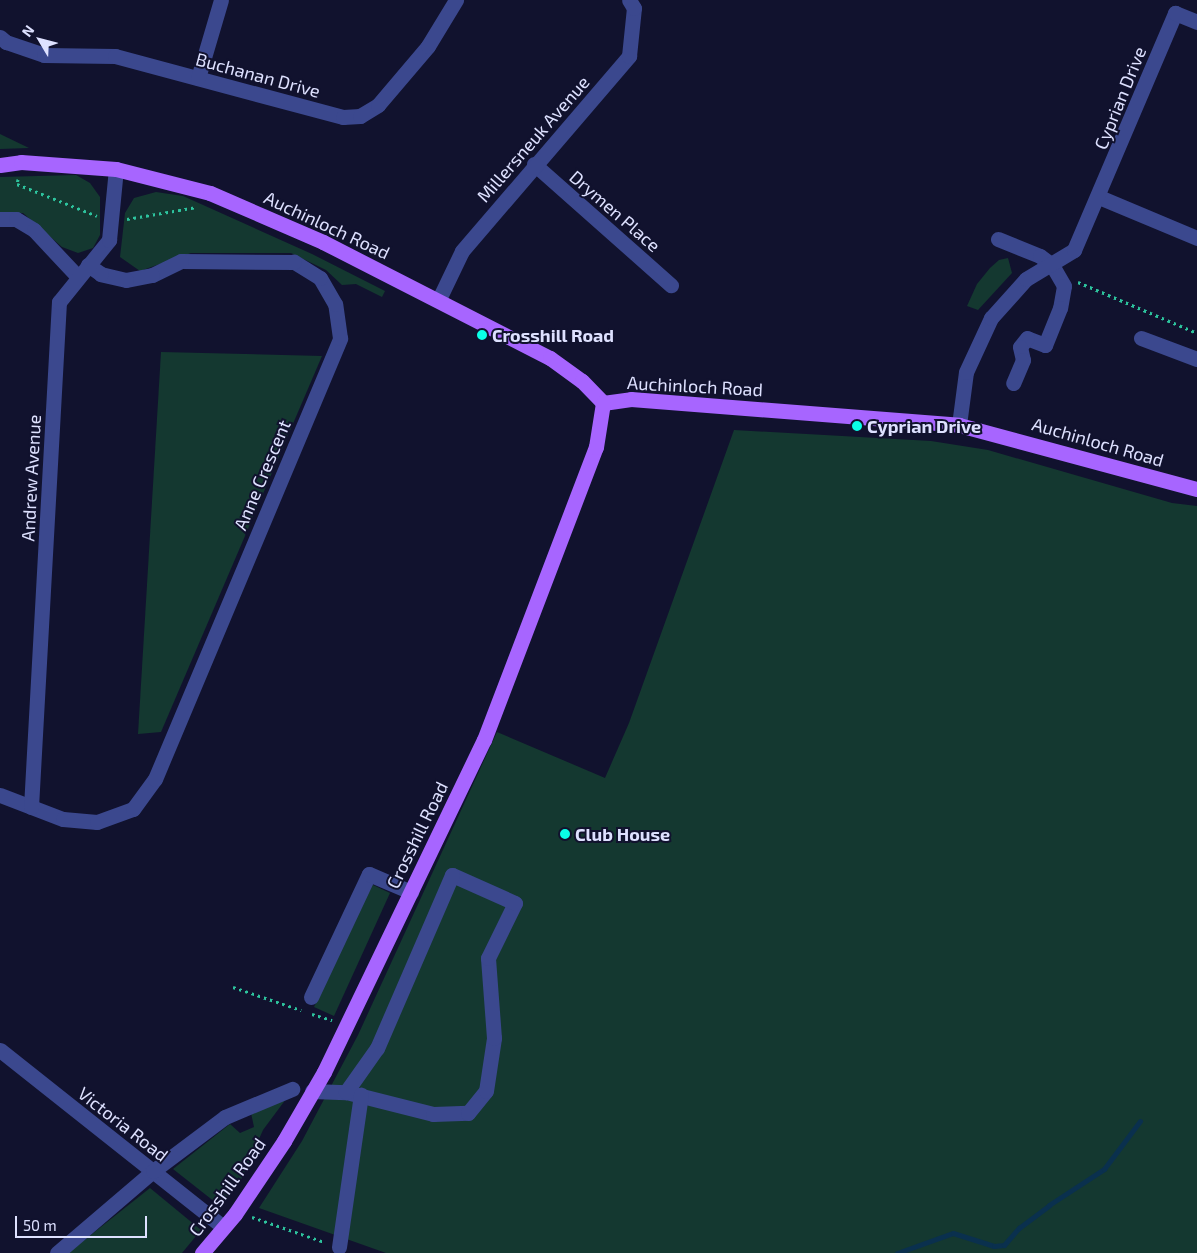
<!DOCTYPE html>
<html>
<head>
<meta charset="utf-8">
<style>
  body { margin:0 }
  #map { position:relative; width:1197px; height:1253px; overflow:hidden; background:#11122e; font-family:"Exo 2",sans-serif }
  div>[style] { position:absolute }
  .green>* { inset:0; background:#143830 }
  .stream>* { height:5px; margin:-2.5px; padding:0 2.5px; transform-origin:2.5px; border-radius:2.5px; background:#0a304e }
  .path>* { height:3px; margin-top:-1.5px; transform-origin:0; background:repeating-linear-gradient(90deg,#2dc39d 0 2.5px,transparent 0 6.5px) }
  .minor>* { height:15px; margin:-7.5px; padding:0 7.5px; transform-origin:7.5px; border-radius:7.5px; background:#3b488e }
  .major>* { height:15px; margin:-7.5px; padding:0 7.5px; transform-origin:7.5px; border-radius:7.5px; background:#a765ff }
  .dots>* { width:14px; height:14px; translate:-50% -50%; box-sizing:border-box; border:2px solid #11122e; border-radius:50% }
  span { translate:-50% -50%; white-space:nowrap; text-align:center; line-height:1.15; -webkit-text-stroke:4px #11122e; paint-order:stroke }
  .street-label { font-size:18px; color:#dee1ff }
  .poi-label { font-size:18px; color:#dee1ff; font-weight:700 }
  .left { translate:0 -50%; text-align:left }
  .north { position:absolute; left:15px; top:15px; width:50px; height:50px; -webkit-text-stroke:4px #11122e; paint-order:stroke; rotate:307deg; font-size:14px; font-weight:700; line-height:20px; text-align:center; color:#dee1ff }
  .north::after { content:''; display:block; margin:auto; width:18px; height:22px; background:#dee1ff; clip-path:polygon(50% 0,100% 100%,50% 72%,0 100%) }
  .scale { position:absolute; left:15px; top:1216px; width:132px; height:22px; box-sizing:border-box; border:2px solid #dee1ff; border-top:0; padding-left:6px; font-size:15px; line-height:18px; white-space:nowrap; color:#dee1ff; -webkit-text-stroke:4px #11122e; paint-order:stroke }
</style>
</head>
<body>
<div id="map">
  <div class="green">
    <div style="clip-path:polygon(0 134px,29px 148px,0 149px)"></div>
    <div style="clip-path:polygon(76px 175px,90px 183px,100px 197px,100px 235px,93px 248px,78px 253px,62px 247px,23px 213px,0 213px,0 177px)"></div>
    <div style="clip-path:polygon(156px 192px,183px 196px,312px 254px,385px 291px,382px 297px,356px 284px,342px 285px,326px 270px,291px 253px,191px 253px,140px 271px,120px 257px,125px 213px,134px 198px)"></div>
    <div style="clip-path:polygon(1008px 258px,1012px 273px,978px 310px,967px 306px,977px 284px,990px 268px,999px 260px)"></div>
    <div style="clip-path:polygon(161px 352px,322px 356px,161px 732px,138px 734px)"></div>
    <div style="clip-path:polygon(734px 430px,931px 441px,988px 450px,1172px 503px,1197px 506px,1197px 1253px,386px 1253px,259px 1208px,302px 1141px,358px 1035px,497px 732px,605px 778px,629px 723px)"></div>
    <div style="clip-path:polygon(371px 884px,390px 893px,334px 1016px,314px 1007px)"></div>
    <div style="clip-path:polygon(286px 1099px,263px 1130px,242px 1178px,220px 1206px,173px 1169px,230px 1124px,240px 1133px,254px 1127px,251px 1113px)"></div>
    <div style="clip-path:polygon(150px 1188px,201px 1230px,182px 1253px,68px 1253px)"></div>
  </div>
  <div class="stream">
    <div style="left:897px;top:1253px;width:59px;rotate:-19.7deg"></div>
    <div style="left:953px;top:1233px;width:43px;rotate:17.6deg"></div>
    <div style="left:994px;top:1246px;width:10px;rotate:-6deg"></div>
    <div style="left:1004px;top:1245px;width:23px;rotate:-49deg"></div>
    <div style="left:1019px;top:1228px;width:38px;rotate:-37deg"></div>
    <div style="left:1049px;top:1205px;width:66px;rotate:-33.2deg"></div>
    <div style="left:1104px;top:1169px;width:60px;rotate:-53.1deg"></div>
  </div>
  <div class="path">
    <div style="left:18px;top:179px;width:5px;rotate:101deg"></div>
    <div style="left:17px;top:184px;width:86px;rotate:21.8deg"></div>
    <div style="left:127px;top:219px;width:71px;rotate:-9.7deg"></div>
    <div style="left:1078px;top:282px;width:129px;rotate:23.2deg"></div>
    <div style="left:233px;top:987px;width:72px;rotate:18.7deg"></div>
    <div style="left:312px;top:1014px;width:21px;rotate:17deg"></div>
    <div style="left:252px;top:1217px;width:76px;rotate:19.1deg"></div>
  </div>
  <div class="minor">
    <div style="left:0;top:37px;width:8px;rotate:40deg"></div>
    <div style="left:6px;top:42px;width:40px;rotate:18.9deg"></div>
    <div style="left:44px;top:55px;width:71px;rotate:0.8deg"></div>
    <div style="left:115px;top:56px;width:236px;rotate:15deg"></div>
    <div style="left:343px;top:117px;width:17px;rotate:-3deg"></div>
    <div style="left:360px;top:116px;width:21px;rotate:-31deg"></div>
    <div style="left:378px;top:105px;width:77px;rotate:-49.7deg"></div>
    <div style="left:428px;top:46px;width:54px;rotate:-58.7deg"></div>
    <div style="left:198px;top:78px;width:81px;rotate:-73.6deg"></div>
    <div style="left:534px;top:164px;width:183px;rotate:41.5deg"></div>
    <div style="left:1099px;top:197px;width:106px;rotate:22.7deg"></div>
    <div style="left:0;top:219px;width:16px"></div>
    <div style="left:16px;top:219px;width:21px;rotate:31deg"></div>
    <div style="left:34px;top:230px;width:64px;rotate:46.9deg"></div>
    <div style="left:998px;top:239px;width:45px;rotate:22deg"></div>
    <div style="left:1040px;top:256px;width:15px;rotate:37deg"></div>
    <div style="left:1052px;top:265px;width:24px;rotate:60deg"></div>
    <div style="left:1064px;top:286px;width:22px;rotate:100deg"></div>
    <div style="left:1060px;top:308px;width:40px;rotate:112deg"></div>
    <div style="left:1045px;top:345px;width:19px;rotate:-159deg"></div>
    <div style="left:1027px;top:338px;width:11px;rotate:128deg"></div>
    <div style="left:1020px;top:347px;width:13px;rotate:77deg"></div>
    <div style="left:1023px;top:360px;width:25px;rotate:113deg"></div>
    <div style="left:439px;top:299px;width:53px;rotate:-64.4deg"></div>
    <div style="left:462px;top:251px;width:257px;rotate:-49.4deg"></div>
    <div style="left:629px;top:56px;width:48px;rotate:-84.1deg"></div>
    <div style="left:634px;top:8px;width:9px;rotate:-122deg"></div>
    <div style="left:1141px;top:338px;width:60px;rotate:20.6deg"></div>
    <div style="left:959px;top:425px;width:53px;rotate:-82.5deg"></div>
    <div style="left:966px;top:372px;width:60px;rotate:-65.2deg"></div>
    <div style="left:991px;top:318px;width:52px;rotate:-48.1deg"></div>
    <div style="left:1026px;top:279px;width:56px;rotate:-31.1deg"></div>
    <div style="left:1074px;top:250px;width:258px;rotate:-66.9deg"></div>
    <div style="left:1175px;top:13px;width:24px;rotate:22deg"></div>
    <div style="left:0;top:795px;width:67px;rotate:20.9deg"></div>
    <div style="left:63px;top:819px;width:34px;rotate:5deg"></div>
    <div style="left:97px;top:822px;width:38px;rotate:-20deg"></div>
    <div style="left:133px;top:809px;width:37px;rotate:-54deg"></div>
    <div style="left:155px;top:779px;width:478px;rotate:-67.2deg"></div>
    <div style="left:340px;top:338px;width:34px;rotate:-98deg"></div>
    <div style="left:335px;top:304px;width:30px;rotate:-120deg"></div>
    <div style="left:320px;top:278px;width:31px;rotate:-148deg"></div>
    <div style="left:294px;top:262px;width:113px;rotate:-179.5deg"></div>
    <div style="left:181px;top:261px;width:32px;rotate:154deg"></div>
    <div style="left:152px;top:275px;width:26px;rotate:169deg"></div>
    <div style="left:126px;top:280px;width:26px;rotate:-167deg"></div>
    <div style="left:101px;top:274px;width:16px;rotate:-145deg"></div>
    <div style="left:31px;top:807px;width:506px;rotate:-86.83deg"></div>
    <div style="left:59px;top:302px;width:80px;rotate:-51.1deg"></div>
    <div style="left:109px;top:240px;width:71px;rotate:-84.4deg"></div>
    <div style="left:311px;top:997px;width:136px;rotate:-64.8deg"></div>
    <div style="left:369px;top:874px;width:46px;rotate:23.2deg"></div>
    <div style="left:0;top:1050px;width:285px;rotate:38.4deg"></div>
    <div style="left:312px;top:1091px;width:34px;rotate:2deg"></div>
    <div style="left:346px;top:1092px;width:90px;rotate:14.2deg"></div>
    <div style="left:433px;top:1114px;width:35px;rotate:-2deg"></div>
    <div style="left:468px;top:1113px;width:28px;rotate:-51deg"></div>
    <div style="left:486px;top:1091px;width:54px;rotate:-81.4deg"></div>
    <div style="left:494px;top:1038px;width:80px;rotate:-94.3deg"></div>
    <div style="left:488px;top:958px;width:61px;rotate:-63.9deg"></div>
    <div style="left:515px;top:903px;width:69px;rotate:-156deg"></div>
    <div style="left:452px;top:875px;width:189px;rotate:113.4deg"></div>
    <div style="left:377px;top:1048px;width:54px;rotate:125.2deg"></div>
    <div style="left:339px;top:1247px;width:154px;rotate:-81.8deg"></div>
    <div style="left:57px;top:1253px;width:126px;rotate:-40.5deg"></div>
    <div style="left:153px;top:1171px;width:90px;rotate:-36.9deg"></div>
    <div style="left:225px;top:1117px;width:73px;rotate:-22.7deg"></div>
  </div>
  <div class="major">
    <div style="left:0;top:165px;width:21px;rotate:-8deg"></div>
    <div style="left:21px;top:162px;width:95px;rotate:4.2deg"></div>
    <div style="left:116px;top:169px;width:97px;rotate:14.3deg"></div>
    <div style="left:210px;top:193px;width:123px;rotate:23.4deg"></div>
    <div style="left:323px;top:242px;width:255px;rotate:27.1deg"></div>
    <div style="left:550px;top:358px;width:39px;rotate:36deg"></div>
    <div style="left:582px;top:381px;width:30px;rotate:46deg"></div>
    <div style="left:603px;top:403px;width:28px;rotate:-8deg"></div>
    <div style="left:631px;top:399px;width:329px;rotate:4.5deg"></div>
    <div style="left:959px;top:425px;width:246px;rotate:15.1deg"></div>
    <div style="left:202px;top:1253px;width:51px;rotate:-49.8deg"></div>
    <div style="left:235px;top:1214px;width:88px;rotate:-56.1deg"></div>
    <div style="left:284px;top:1141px;width:80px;rotate:-59.9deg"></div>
    <div style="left:324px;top:1072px;width:369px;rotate:-64.3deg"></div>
    <div style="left:484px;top:740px;width:314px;rotate:-69.1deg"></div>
    <div style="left:596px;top:447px;width:45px;rotate:-81deg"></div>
  </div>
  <div class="dots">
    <div style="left:482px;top:335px;background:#0affe7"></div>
    <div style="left:857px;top:426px;background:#0affe7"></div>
    <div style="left:565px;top:834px;background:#0affe7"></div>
  </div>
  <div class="street-label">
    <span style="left:258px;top:75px;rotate:15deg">Buchanan Drive</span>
    <span style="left:1120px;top:98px;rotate:-68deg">Cyprian Drive</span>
    <span style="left:533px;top:139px;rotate:-49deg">Millersneuk Avenue</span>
    <span style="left:615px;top:211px;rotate:41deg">Drymen Place</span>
    <span style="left:327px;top:225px;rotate:25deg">Auchinloch Road</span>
    <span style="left:695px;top:386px;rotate:3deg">Auchinloch Road</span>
    <span style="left:1098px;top:442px;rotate:16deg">Auchinloch Road</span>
    <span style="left:262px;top:475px;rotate:-67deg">Anne Crescent</span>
    <span style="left:31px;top:478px;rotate:-87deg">Andrew Avenue</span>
    <span style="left:417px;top:835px;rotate:-64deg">Crosshill Road</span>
    <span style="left:123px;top:1124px;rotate:38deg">Victoria Road</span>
    <span style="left:227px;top:1187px;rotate:-54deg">Crosshill Road</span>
  </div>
  <div class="poi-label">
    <span class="left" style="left:492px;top:335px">Crosshill Road</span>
    <span class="left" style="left:867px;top:426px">Cyprian Drive</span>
    <span class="left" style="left:575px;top:834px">Club House</span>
  </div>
  <div class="north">N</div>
  <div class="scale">50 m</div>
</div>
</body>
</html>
